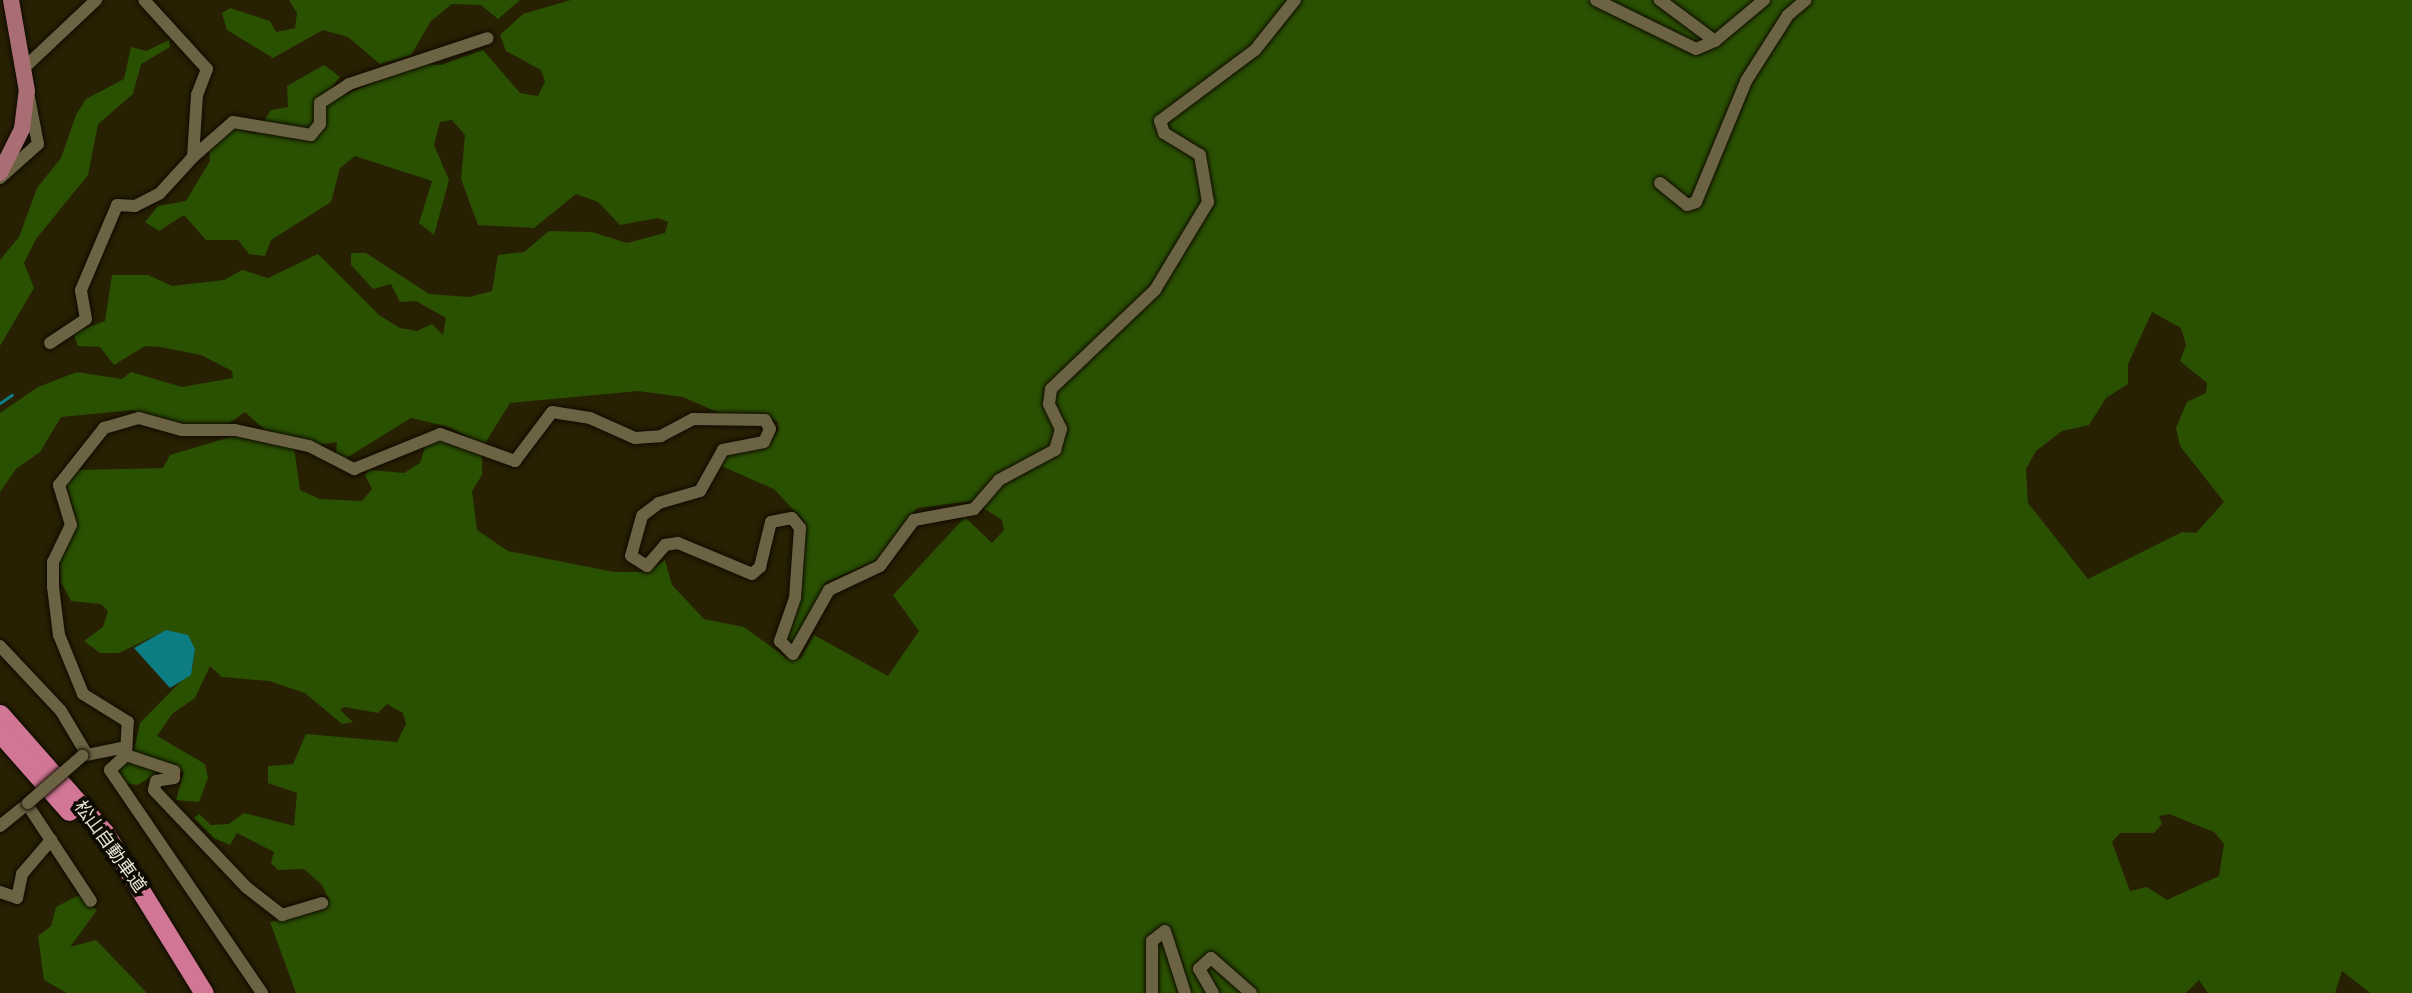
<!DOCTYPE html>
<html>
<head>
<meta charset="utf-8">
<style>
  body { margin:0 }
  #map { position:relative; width:2412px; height:993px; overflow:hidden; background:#272002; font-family:"Golos Text","Noto Sans JP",sans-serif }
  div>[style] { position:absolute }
  .forest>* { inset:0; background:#2a5101 }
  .water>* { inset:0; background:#0c7d83 }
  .stream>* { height:2.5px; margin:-1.25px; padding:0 1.25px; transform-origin:1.25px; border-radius:1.25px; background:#0c7d83 }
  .roads { filter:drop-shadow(0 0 2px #0f0a00) drop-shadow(0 0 2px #0f0a00) }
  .minor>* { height:12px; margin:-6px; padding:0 6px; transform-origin:6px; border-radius:6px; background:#6b6343 }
  .major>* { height:16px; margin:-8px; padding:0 8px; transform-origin:8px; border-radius:8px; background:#a86e74 }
  .highway>* { height:19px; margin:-9.5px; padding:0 9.5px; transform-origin:9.5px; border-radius:9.5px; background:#d17695 }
  .bridges { filter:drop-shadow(0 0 2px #0f0a00) drop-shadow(0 0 2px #0f0a00) }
  .minor-bridge>* { height:12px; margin:-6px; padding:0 6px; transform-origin:6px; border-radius:6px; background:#6b6343 }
  span { translate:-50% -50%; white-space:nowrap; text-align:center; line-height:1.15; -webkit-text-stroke:7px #0d0a02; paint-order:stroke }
  .street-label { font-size:18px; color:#ebe7d6 }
</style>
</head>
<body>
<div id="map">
  <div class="forest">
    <div style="clip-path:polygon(289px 0,520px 0,498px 19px,481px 5px,452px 4px,431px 21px,411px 55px,380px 64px,348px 37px,323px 30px,273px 58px,227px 30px,222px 13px,230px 8px,270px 21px,276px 32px,295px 28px,297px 13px)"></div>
    <div style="clip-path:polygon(evenodd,571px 0,2412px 0,2412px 993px,2370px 993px,2342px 971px,2335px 993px,2208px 993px,2199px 980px,2186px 993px,296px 993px,270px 922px,324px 910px,329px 900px,322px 885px,304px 869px,278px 870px,271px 863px,274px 852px,237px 833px,230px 845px,214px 838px,194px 818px,199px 814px,211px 825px,229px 824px,244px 813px,294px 826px,297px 793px,268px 783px,268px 766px,293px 764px,306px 734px,397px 742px,406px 724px,403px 713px,387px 704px,378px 713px,344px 707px,340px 710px,353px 722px,342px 724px,305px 693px,269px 681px,222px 677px,210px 666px,195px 698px,172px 714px,157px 736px,205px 764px,208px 778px,199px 802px,176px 800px,184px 772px,176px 764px,137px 785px,124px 783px,118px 766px,133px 754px,140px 723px,192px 670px,195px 648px,167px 630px,119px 653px,100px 653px,84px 641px,103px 627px,108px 611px,101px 604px,71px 601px,61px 582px,59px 557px,76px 517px,66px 483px,78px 470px,163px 468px,170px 455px,234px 436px,294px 448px,300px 490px,320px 499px,362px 501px,372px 489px,365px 475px,370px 470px,404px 473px,420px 463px,426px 444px,438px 439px,463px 445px,482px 456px,482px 475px,472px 491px,477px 530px,508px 551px,614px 572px,648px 572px,665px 560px,672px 585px,704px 619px,744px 627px,788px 659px,801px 658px,814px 635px,888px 676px,919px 631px,893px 595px,965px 517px,992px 543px,1004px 530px,1002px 520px,972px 501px,917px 508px,875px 561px,826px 582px,794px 647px,785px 643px,799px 598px,805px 522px,774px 489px,719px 465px,722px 457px,766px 447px,779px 430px,777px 421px,761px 413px,733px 419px,683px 397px,638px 391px,510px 403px,484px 445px,449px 427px,411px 418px,343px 460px,336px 454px,337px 442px,318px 445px,265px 430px,245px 412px,228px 424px,190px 426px,133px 410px,61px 417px,40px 452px,16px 469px,0 492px,0 413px,38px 387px,77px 372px,122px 379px,131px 372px,182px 387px,233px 378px,232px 371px,201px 355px,160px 347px,145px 346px,114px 365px,100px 347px,78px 346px,73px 333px,105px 321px,112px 275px,148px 275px,172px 286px,224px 280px,242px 270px,268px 278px,318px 254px,379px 315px,400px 328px,417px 331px,432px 324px,443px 335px,446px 318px,416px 301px,400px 302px,391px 284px,373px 289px,351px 265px,351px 253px,366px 253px,429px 294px,469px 297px,492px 291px,498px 255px,524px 252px,549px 231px,592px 232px,627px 243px,665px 233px,668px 222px,658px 218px,620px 225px,598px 202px,576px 194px,534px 228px,478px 225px,461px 179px,465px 135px,452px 120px,440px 122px,434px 145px,449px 180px,434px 235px,419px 223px,432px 181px,355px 156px,340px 168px,331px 202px,271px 240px,265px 256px,249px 254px,238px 240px,206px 240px,184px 215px,159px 231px,145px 222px,158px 206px,186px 201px,210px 161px,209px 149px,235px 128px,255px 134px,271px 110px,288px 107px,287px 86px,324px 65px,340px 77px,329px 91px,332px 100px,420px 64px,441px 65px,483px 50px,520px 93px,538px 96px,545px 82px,541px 70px,506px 51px,500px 35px,523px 14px,571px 0,2152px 312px,2181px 328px,2186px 345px,2180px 361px,2207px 383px,2206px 393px,2187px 402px,2176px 428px,2180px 446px,2224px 502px,2196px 533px,2182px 532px,2088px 579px,2028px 503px,2026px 469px,2036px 451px,2062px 431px,2089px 425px,2106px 398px,2128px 384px,2128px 364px,2152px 312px,571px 0,2169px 814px,2214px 832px,2224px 844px,2219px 876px,2167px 900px,2147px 887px,2130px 891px,2112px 842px,2120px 833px,2154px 833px,2162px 824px,2159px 816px,2169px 814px)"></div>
    <div style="clip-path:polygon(169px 40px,170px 47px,141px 64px,133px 94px,98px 124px,88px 175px,36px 239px,24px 263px,34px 288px,0 346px,0 260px,19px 237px,37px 188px,61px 158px,76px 115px,86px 99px,124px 79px,131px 47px,146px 51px)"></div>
    <div style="clip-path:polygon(79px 895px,97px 910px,70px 947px,96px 940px,147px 993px,67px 993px,44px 980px,38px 936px,51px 926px,56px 907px)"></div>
  </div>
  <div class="water">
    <div style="clip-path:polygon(166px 630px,188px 635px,195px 649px,191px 675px,170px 688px,134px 648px)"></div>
  </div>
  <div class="stream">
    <div style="left:0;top:403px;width:14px;rotate:-34deg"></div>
  </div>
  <div class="roads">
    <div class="minor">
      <div style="left:1596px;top:0;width:111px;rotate:26.1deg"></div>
      <div style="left:1696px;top:49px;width:21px;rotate:-23deg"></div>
      <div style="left:1715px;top:41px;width:69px;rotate:-143.3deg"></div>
      <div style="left:1715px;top:41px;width:64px;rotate:-39.9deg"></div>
      <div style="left:25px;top:67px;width:98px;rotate:-43.3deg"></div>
      <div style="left:193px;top:157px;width:53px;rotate:-41.2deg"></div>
      <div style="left:233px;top:122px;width:79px;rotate:9.5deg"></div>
      <div style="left:311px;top:135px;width:14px;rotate:-51deg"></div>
      <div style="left:320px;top:124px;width:21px;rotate:-90deg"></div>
      <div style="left:320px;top:103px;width:35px;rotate:-33deg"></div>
      <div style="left:349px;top:84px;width:146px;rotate:-18.3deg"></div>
      <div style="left:0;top:178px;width:51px;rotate:-41.8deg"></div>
      <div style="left:38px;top:144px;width:53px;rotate:-100.9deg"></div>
      <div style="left:1660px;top:183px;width:35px;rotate:39deg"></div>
      <div style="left:1687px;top:205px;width:9px;rotate:-18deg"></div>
      <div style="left:1696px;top:202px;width:131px;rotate:-67.5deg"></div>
      <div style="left:1746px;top:81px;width:78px;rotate:-57.5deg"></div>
      <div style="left:1788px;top:15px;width:23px;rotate:-40deg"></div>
      <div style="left:50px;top:343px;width:43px;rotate:-33.7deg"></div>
      <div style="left:86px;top:319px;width:29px;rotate:-100deg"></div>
      <div style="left:81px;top:290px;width:92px;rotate:-67deg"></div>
      <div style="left:117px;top:205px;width:18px;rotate:3deg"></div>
      <div style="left:135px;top:206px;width:28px;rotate:-27deg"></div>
      <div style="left:160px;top:193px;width:49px;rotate:-47.5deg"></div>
      <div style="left:193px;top:157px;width:62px;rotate:-86.3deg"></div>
      <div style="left:197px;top:95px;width:28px;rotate:-69deg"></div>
      <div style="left:207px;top:69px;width:93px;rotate:-132.4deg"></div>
      <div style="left:0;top:646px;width:89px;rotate:46.8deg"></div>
      <div style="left:61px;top:711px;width:49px;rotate:59.2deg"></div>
      <div style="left:126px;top:755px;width:33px;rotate:-87deg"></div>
      <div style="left:128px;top:722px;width:53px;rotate:-148.1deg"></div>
      <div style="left:83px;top:694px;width:64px;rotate:-112.1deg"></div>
      <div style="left:59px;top:635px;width:48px;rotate:-97.1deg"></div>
      <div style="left:53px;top:587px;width:25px;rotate:-90deg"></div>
      <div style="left:53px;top:562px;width:41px;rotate:-64.1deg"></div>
      <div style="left:71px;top:525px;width:42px;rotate:-106.7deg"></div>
      <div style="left:59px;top:485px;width:73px;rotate:-51.7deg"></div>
      <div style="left:104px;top:428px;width:36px;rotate:-16deg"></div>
      <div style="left:139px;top:418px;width:45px;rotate:15.6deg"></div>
      <div style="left:182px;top:430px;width:53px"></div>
      <div style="left:235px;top:430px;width:76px;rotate:12.2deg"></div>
      <div style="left:309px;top:446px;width:51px;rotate:27.1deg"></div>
      <div style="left:354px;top:469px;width:93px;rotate:-22.1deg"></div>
      <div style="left:440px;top:434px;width:80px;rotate:19.8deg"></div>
      <div style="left:515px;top:461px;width:61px;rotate:-52.9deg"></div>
      <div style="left:552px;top:412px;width:38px;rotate:9deg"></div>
      <div style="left:590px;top:418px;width:49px;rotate:24deg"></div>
      <div style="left:635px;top:438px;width:26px;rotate:-4deg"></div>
      <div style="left:661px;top:436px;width:36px;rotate:-28deg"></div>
      <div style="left:693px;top:419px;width:72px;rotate:0.8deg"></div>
      <div style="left:765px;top:420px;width:10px;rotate:61deg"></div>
      <div style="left:770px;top:429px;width:14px;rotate:115deg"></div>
      <div style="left:764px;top:442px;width:42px;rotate:169deg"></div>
      <div style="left:723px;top:450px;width:47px;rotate:119.3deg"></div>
      <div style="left:700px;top:491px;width:43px;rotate:163.7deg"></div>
      <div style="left:659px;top:503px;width:21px;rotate:143deg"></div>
      <div style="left:642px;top:516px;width:41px;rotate:105.4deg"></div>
      <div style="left:631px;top:556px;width:19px;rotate:32deg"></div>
      <div style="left:647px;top:566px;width:28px;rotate:-49deg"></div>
      <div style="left:665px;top:545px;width:13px;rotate:-9deg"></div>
      <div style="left:678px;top:543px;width:80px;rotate:22.7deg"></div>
      <div style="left:752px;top:574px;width:11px;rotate:-41deg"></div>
      <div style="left:760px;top:567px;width:46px;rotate:-76.3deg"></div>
      <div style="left:771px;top:522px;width:21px;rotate:-11deg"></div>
      <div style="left:792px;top:518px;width:13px;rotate:51deg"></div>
      <div style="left:800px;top:528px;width:70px;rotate:94.1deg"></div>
      <div style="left:795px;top:598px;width:46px;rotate:109.2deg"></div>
      <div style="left:780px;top:641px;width:18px;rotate:45deg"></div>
      <div style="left:793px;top:654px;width:73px;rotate:-60.6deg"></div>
      <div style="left:829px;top:590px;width:56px;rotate:-25.2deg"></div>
      <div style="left:880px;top:566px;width:57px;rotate:-53.5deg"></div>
      <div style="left:914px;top:520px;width:61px;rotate:-10.4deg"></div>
      <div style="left:974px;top:509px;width:38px;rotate:-49deg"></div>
      <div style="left:999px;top:480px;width:64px;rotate:-28.2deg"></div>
      <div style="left:1055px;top:450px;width:22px;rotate:-74deg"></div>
      <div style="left:1061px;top:429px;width:28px;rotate:-116deg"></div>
      <div style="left:1049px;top:404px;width:15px;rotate:-82deg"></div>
      <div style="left:1051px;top:389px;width:144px;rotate:-43.6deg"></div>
      <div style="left:1155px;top:290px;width:103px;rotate:-58.9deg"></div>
      <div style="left:1208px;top:202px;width:48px;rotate:-99.7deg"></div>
      <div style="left:1200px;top:155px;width:42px;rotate:-148.6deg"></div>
      <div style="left:1164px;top:133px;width:13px;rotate:-108deg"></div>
      <div style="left:1160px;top:121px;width:119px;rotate:-36.8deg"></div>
      <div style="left:1255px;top:50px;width:64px;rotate:-51.3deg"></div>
      <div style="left:126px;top:755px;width:51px;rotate:18.4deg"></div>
      <div style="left:174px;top:771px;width:7px;rotate:90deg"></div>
      <div style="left:174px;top:778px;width:18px;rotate:171deg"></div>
      <div style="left:156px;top:781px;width:9px;rotate:103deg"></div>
      <div style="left:154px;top:790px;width:134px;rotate:46.5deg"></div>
      <div style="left:246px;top:887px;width:46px;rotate:37.9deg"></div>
      <div style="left:282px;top:915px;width:42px;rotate:-16.7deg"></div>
      <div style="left:126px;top:755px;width:22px;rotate:137deg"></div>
      <div style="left:110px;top:770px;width:270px;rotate:55.7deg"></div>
      <div style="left:82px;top:756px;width:44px;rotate:-11.8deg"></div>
      <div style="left:27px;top:804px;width:116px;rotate:56.6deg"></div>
      <div style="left:0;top:826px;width:36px;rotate:-39deg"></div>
      <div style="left:0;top:892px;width:18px;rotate:19deg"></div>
      <div style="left:17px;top:898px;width:25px;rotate:-78deg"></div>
      <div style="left:22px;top:874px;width:45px;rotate:-49.5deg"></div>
      <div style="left:1152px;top:993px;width:52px;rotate:-90deg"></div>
      <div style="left:1152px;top:941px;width:16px;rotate:-38deg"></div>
      <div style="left:1165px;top:931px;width:65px;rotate:72.1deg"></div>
      <div style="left:1213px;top:993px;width:28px;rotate:-120deg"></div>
      <div style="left:1199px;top:969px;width:16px;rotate:-43deg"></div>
      <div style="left:1211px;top:958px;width:53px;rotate:41.2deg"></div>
    </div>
    <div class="major">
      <div style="left:0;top:173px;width:49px;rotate:-63.4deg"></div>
      <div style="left:22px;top:129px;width:38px;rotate:-83deg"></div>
      <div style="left:27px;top:91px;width:92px;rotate:-100deg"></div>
    </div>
    <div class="highway">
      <div style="left:0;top:714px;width:159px;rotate:48.6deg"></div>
      <div style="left:105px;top:833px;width:188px;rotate:58.3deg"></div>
      <div style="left:0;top:733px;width:104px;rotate:48.5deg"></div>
    </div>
  </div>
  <div class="bridges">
    <div class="minor-bridge">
      <div style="left:28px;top:803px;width:72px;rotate:-41deg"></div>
    </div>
  </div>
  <div class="street-label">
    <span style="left:111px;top:846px;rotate:54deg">松山自動車道</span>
  </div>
</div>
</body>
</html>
